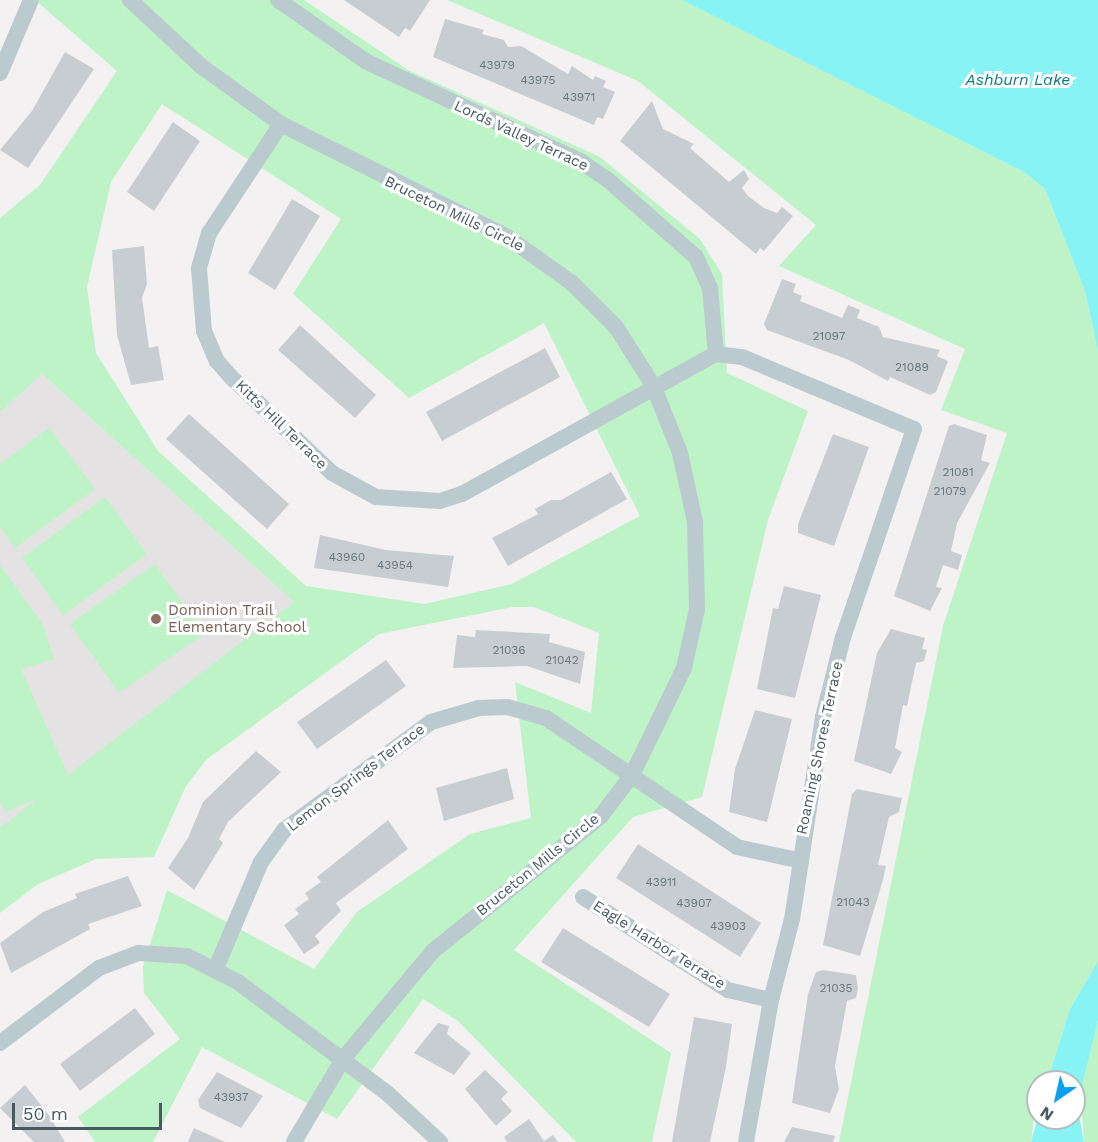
<!DOCTYPE html>
<html>
<head>
<meta charset="utf-8">
<style>
  body { margin:0 }
  #map { position:relative; width:1098px; height:1142px; overflow:hidden; background:#f4f1f2; font-family:"Work Sans",sans-serif }
  div>[style] { position:absolute }
  .education>* { inset:0; background:#e5e2e4 }
  .green>* { inset:0; background:#bdf3c7 }
  .water>* { inset:0; background:#87f3f4 }
  .building>* { inset:0; background:#c8cdd2 }
  .minor>* { height:16px; margin:-8px; padding:0 8px; transform-origin:8px; border-radius:8px; background:#bbcacf }
  .dots>* { width:16px; height:16px; translate:-50% -50%; box-sizing:border-box; border:3px solid #fff; border-radius:50% }
  span { translate:-50% -50%; white-space:nowrap; text-align:center; line-height:1.15; -webkit-text-stroke:6px #fff; paint-order:stroke }
  .number-label { font-size:12px; color:#67777d }
  .number-label span { -webkit-text-stroke-width:0 }
  .street-label { font-size:15px; color:#475a61 }
  .education-label { font-size:15px; color:#785e54 }
  .left { translate:0 -50%; text-align:left }
  .water-label { font-size:16px; color:#067e7f; font-style:italic }
  .north { position:absolute; left:1026px; top:1070px; width:60px; height:60px; box-sizing:border-box; background:#fff; border:2px solid #b5bdc0; border-radius:50%; rotate:214deg; font-size:16px; font-weight:700; line-height:24px; text-align:center; color:#475a61 }
  .north::after { content:''; display:block; margin:auto; width:21px; height:27px; background:#0aa0f5; clip-path:polygon(50% 0,100% 100%,50% 72%,0 100%) }
  .scale { position:absolute; left:12px; top:1103px; width:150px; height:27px; box-sizing:border-box; border:3px solid #475a61; border-top:0; padding-left:8px; font-size:18px; line-height:21px; white-space:nowrap; color:#475a61; -webkit-text-stroke:4px #fff; paint-order:stroke }
</style>
</head>
<body>
<div id="map">
  <div class="education">
    <div style="clip-path:polygon(0 336px,331px 635px,0 891px)"></div>
  </div>
  <div class="green">
    <div style="clip-path:polygon(evenodd,35px 0,304px 0,408px 70px,600px 157px,700px 239px,722px 274px,727px 373px,808px 411px,768px 520px,702px 797px,633px 817px,514px 950px,671px 1053px,652px 1142px,576px 1142px,458px 1021px,423px 999px,337px 1119px,202px 1047px,153px 1142px,95px 1142px,78px 1117px,180px 1039px,144px 993px,143px 967px,167px 890px,314px 969px,357px 912px,470px 834px,531px 818px,515px 682px,591px 713px,599px 633px,534px 607px,512px 607px,379px 634px,207px 759px,186px 786px,154px 857px,96px 859px,38px 884px,0 913px,0 828px,38px 798px,5px 812px,0 801px,0 565px,42px 623px,54px 659px,21px 669px,68px 775px,294px 602px,42px 374px,0 412px,0 218px,40px 185px,117px 71px,35px 0,162px 104px,341px 219px,293px 294px,409px 398px,544px 323px,640px 516px,512px 584px,424px 604px,306px 586px,158px 451px,96px 353px,87px 287px,111px 182px,162px 104px)"></div>
    <div style="clip-path:polygon(447px 0,682px 0,1024px 172px,1045px 189px,1085px 291px,1098px 351px,1098px 961px,1070px 1009px,1047px 1082px,1038px 1082px,1031px 1142px,839px 1142px,943px 626px,1007px 433px,941px 410px,965px 349px,779px 266px,816px 225px,638px 81px)"></div>
    <div style="clip-path:polygon(49px 428px,95px 489px,15px 548px,0 527px,0 464px)"></div>
    <div style="clip-path:polygon(105px 497px,147px 554px,63px 615px,22px 558px)"></div>
    <div style="clip-path:polygon(155px 564px,204px 634px,119px 693px,70px 624px)"></div>
    <div style="clip-path:polygon(1098px 1020px,1098px 1142px,1084px 1142px,1080px 1084px)"></div>
  </div>
  <div class="water">
    <div style="clip-path:polygon(682px 0,1098px 0,1098px 351px,1085px 291px,1045px 189px,1024px 172px)"></div>
    <div style="clip-path:polygon(1098px 961px,1098px 1020px,1077px 1105px,1084px 1142px,1031px 1142px,1038px 1117px,1074px 1118px,1074px 1082px,1047px 1082px,1070px 1009px)"></div>
  </div>
  <div class="building">
    <div style="clip-path:polygon(344px 0,430px 0,410px 31px,405px 28px,399px 37px)"></div>
    <div style="clip-path:polygon(445px 19px,484px 30px,482px 34px,504px 40px,508px 47px,521px 46px,568px 74px,572px 66px,593px 80px,595px 76px,606px 81px,603px 87px,615px 92px,603px 119px,597px 117px,594px 125px,433px 57px)"></div>
    <div style="clip-path:polygon(65px 52px,94px 69px,28px 168px,0 150px,32px 111px)"></div>
    <div style="clip-path:polygon(652px 101px,663px 129px,694px 144px,690px 148px,729px 182px,744px 170px,749px 179px,742px 188px,748px 196px,764px 208px,777px 213px,782px 207px,793px 216px,764px 251px,760px 248px,756px 254px,620px 141px)"></div>
    <div style="clip-path:polygon(173px 122px,200px 141px,154px 211px,127px 192px)"></div>
    <div style="clip-path:polygon(292px 199px,320px 216px,275px 290px,248px 273px)"></div>
    <div style="clip-path:polygon(144px 246px,147px 284px,142px 298px,149px 348px,158px 346px,164px 380px,131px 385px,117px 335px,112px 250px)"></div>
    <div style="clip-path:polygon(782px 279px,796px 284px,793px 292px,802px 296px,800px 301px,842px 318px,848px 305px,860px 310px,857px 318px,879px 327px,883px 337px,940px 350px,937px 356px,948px 361px,936px 392px,930px 395px,890px 377px,888px 381px,849px 360px,767px 330px,764px 324px)"></div>
    <div style="clip-path:polygon(300px 325px,376px 395px,355px 418px,278px 350px)"></div>
    <div style="clip-path:polygon(545px 348px,560px 377px,442px 441px,426px 412px)"></div>
    <div style="clip-path:polygon(189px 414px,289px 504px,267px 529px,166px 439px)"></div>
    <div style="clip-path:polygon(954px 424px,987px 435px,981px 460px,990px 463px,957px 523px,951px 551px,962px 555px,958px 570px,943px 565px,936px 587px,942px 588px,930px 611px,894px 596px,949px 426px)"></div>
    <div style="clip-path:polygon(833px 434px,869px 447px,834px 546px,798px 533px,798px 524px)"></div>
    <div style="clip-path:polygon(611px 472px,627px 499px,508px 566px,492px 538px,538px 514px,535px 509px,551px 500px,561px 500px)"></div>
    <div style="clip-path:polygon(320px 535px,386px 550px,454px 556px,448px 587px,314px 568px)"></div>
    <div style="clip-path:polygon(784px 586px,821px 595px,795px 698px,757px 689px,773px 608px,778px 609px)"></div>
    <div style="clip-path:polygon(891px 629px,925px 638px,922px 649px,927px 650px,924px 661px,916px 663px,907px 706px,903px 705px,895px 748px,902px 752px,891px 774px,854px 761px,877px 653px)"></div>
    <div style="clip-path:polygon(476px 630px,550px 634px,549px 642px,585px 652px,580px 684px,527px 666px,453px 668px,457px 635px,475px 637px)"></div>
    <div style="clip-path:polygon(386px 660px,406px 686px,317px 749px,297px 722px)"></div>
    <div style="clip-path:polygon(755px 710px,792px 719px,767px 822px,729px 812px,735px 769px)"></div>
    <div style="clip-path:polygon(256px 751px,281px 772px,228px 822px,219px 839px,223px 843px,194px 890px,168px 868px,188px 838px,203px 802px)"></div>
    <div style="clip-path:polygon(507px 768px,514px 799px,444px 821px,436px 788px)"></div>
    <div style="clip-path:polygon(857px 789px,902px 798px,899px 812px,889px 817px,878px 865px,886px 866px,883px 880px,860px 956px,823px 945px,852px 794px)"></div>
    <div style="clip-path:polygon(388px 820px,408px 849px,336px 903px,341px 911px,315px 936px,320px 943px,304px 954px,284px 925px,299px 914px,295px 909px,309px 899px,305px 893px,321px 882px,317px 877px)"></div>
    <div style="clip-path:polygon(638px 844px,761px 923px,740px 957px,616px 878px)"></div>
    <div style="clip-path:polygon(128px 876px,142px 906px,88px 924px,90px 929px,11px 973px,0 943px,43px 912px,77px 898px,75px 894px)"></div>
    <div style="clip-path:polygon(563px 928px,670px 994px,649px 1027px,541px 962px)"></div>
    <div style="clip-path:polygon(823px 970px,856px 975px,858px 988px,856px 998px,847px 1001px,835px 1066px,839px 1089px,830px 1113px,792px 1103px,808px 994px,816px 972px)"></div>
    <div style="clip-path:polygon(135px 1008px,155px 1034px,80px 1091px,60px 1064px)"></div>
    <div style="clip-path:polygon(694px 1017px,732px 1024px,726px 1067px,710px 1142px,672px 1142px)"></div>
    <div style="clip-path:polygon(438px 1023px,449px 1026px,447px 1034px,471px 1053px,454px 1075px,414px 1053px)"></div>
    <div style="clip-path:polygon(485px 1070px,508px 1092px,501px 1099px,512px 1111px,496px 1126px,465px 1089px)"></div>
    <div style="clip-path:polygon(217px 1072px,263px 1096px,241px 1128px,200px 1108px,198px 1100px)"></div>
    <div style="clip-path:polygon(25px 1085px,48px 1114px,65px 1142px,34px 1142px,0 1108px)"></div>
    <div style="clip-path:polygon(529px 1119px,544px 1141px,553px 1135px,558px 1142px,507px 1142px,504px 1137px)"></div>
    <div style="clip-path:polygon(792px 1127px,835px 1136px,833px 1142px,784px 1142px)"></div>
    <div style="clip-path:polygon(194px 1128px,225px 1142px,188px 1142px)"></div>
  </div>
  <div class="minor">
    <div style="left:130px;top:0;width:97px;rotate:42.9deg"></div>
    <div style="left:201px;top:66px;width:99px;rotate:35.9deg"></div>
    <div style="left:281px;top:124px;width:251px;rotate:26.5deg"></div>
    <div style="left:506px;top:236px;width:81px;rotate:35.5deg"></div>
    <div style="left:572px;top:283px;width:62px;rotate:45deg"></div>
    <div style="left:616px;top:327px;width:69px;rotate:57.5deg"></div>
    <div style="left:653px;top:385px;width:73px;rotate:68.3deg"></div>
    <div style="left:680px;top:453px;width:71px;rotate:77.7deg"></div>
    <div style="left:695px;top:522px;width:87px;rotate:88.7deg"></div>
    <div style="left:697px;top:609px;width:60px;rotate:102.4deg"></div>
    <div style="left:684px;top:668px;width:119px;rotate:115.9deg"></div>
    <div style="left:632px;top:775px;width:51px;rotate:127.1deg"></div>
    <div style="left:601px;top:816px;width:216px;rotate:141.2deg"></div>
    <div style="left:433px;top:951px;width:141px;rotate:129.8deg"></div>
    <div style="left:343px;top:1059px;width:96px;rotate:120.6deg"></div>
    <div style="left:278px;top:0;width:108px;rotate:34.9deg"></div>
    <div style="left:367px;top:62px;width:235px;rotate:24.9deg"></div>
    <div style="left:580px;top:161px;width:34px;rotate:34deg"></div>
    <div style="left:608px;top:180px;width:117px;rotate:41.2deg"></div>
    <div style="left:696px;top:257px;width:34px;rotate:66deg"></div>
    <div style="left:710px;top:288px;width:66px;rotate:84.8deg"></div>
    <div style="left:0;top:73px;width:79px;rotate:-67deg"></div>
    <div style="left:281px;top:124px;width:131px;rotate:123.4deg"></div>
    <div style="left:209px;top:233px;width:36px;rotate:106deg"></div>
    <div style="left:199px;top:268px;width:63px;rotate:85.5deg"></div>
    <div style="left:204px;top:331px;width:33px;rotate:67deg"></div>
    <div style="left:217px;top:361px;width:23px;rotate:49deg"></div>
    <div style="left:232px;top:378px;width:138px;rotate:43.5deg"></div>
    <div style="left:332px;top:473px;width:50px;rotate:28.6deg"></div>
    <div style="left:376px;top:497px;width:64px;rotate:3.6deg"></div>
    <div style="left:440px;top:501px;width:23px;rotate:-18deg"></div>
    <div style="left:462px;top:494px;width:290px;rotate:-28.9deg"></div>
    <div style="left:716px;top:354px;width:26px;rotate:7deg"></div>
    <div style="left:742px;top:357px;width:186px;rotate:22.7deg"></div>
    <div style="left:914px;top:429px;width:220px;rotate:108.8deg"></div>
    <div style="left:843px;top:637px;width:82px;rotate:104deg"></div>
    <div style="left:823px;top:717px;width:204px;rotate:98.7deg"></div>
    <div style="left:792px;top:919px;width:84px;rotate:104.5deg"></div>
    <div style="left:771px;top:1000px;width:144px;rotate:100deg"></div>
    <div style="left:583px;top:897px;width:172px;rotate:32.7deg"></div>
    <div style="left:728px;top:990px;width:44px;rotate:13.1deg"></div>
    <div style="left:216px;top:968px;width:115px;rotate:-67deg"></div>
    <div style="left:261px;top:862px;width:39px;rotate:-54deg"></div>
    <div style="left:284px;top:830px;width:182px;rotate:-36.3deg"></div>
    <div style="left:431px;top:722px;width:50px;rotate:-16.3deg"></div>
    <div style="left:479px;top:708px;width:28px;rotate:-2deg"></div>
    <div style="left:507px;top:707px;width:41px;rotate:15.8deg"></div>
    <div style="left:546px;top:718px;width:230px;rotate:34deg"></div>
    <div style="left:737px;top:847px;width:61px;rotate:12.2deg"></div>
    <div style="left:0;top:1043px;width:124px;rotate:-37.1deg"></div>
    <div style="left:99px;top:968px;width:42px;rotate:-21deg"></div>
    <div style="left:138px;top:953px;width:49px;rotate:3.5deg"></div>
    <div style="left:187px;top:956px;width:57px;rotate:27deg"></div>
    <div style="left:238px;top:982px;width:187px;rotate:36.7deg"></div>
    <div style="left:388px;top:1094px;width:71px;rotate:42.7deg"></div>
  </div>
  <div class="dots">
    <div style="left:156px;top:619px;background:#8d6e63"></div>
  </div>
  <div class="number-label">
    <span style="left:497px;top:66px">43979</span>
    <span style="left:538px;top:81px">43975</span>
    <span style="left:579px;top:98px">43971</span>
    <span style="left:829px;top:337px">21097</span>
    <span style="left:912px;top:368px">21089</span>
    <span style="left:958px;top:473px">21081</span>
    <span style="left:950px;top:492px">21079</span>
    <span style="left:347px;top:558px">43960</span>
    <span style="left:395px;top:566px">43954</span>
    <span style="left:509px;top:651px">21036</span>
    <span style="left:562px;top:661px">21042</span>
    <span style="left:661px;top:883px">43911</span>
    <span style="left:853px;top:903px">21043</span>
    <span style="left:694px;top:904px">43907</span>
    <span style="left:728px;top:927px">43903</span>
    <span style="left:836px;top:989px">21035</span>
    <span style="left:231px;top:1098px">43937</span>
  </div>
  <div class="street-label">
    <span style="left:521px;top:136px;rotate:25deg">Lords Valley Terrace</span>
    <span style="left:454px;top:214px;rotate:26deg">Bruceton Mills Circle</span>
    <span style="left:281px;top:425px;rotate:44deg">Kitts Hill Terrace</span>
    <span style="left:820px;top:748px;rotate:-78deg">Roaming Shores Terrace</span>
    <span style="left:356px;top:778px;rotate:-37deg">Lemon Springs Terrace</span>
    <span style="left:538px;top:865px;rotate:-39deg">Bruceton Mills Circle</span>
    <span style="left:659px;top:945px;rotate:32deg">Eagle Harbor Terrace</span>
  </div>
  <div class="education-label">
    <span class="left" style="left:168px;top:619px">Dominion Trail<br>Elementary School</span>
  </div>
  <div class="water-label">
    <span style="left:1018px;top:80px">Ashburn Lake</span>
  </div>
  <div class="north">N</div>
  <div class="scale">50 m</div>
</div>
</body>
</html>
